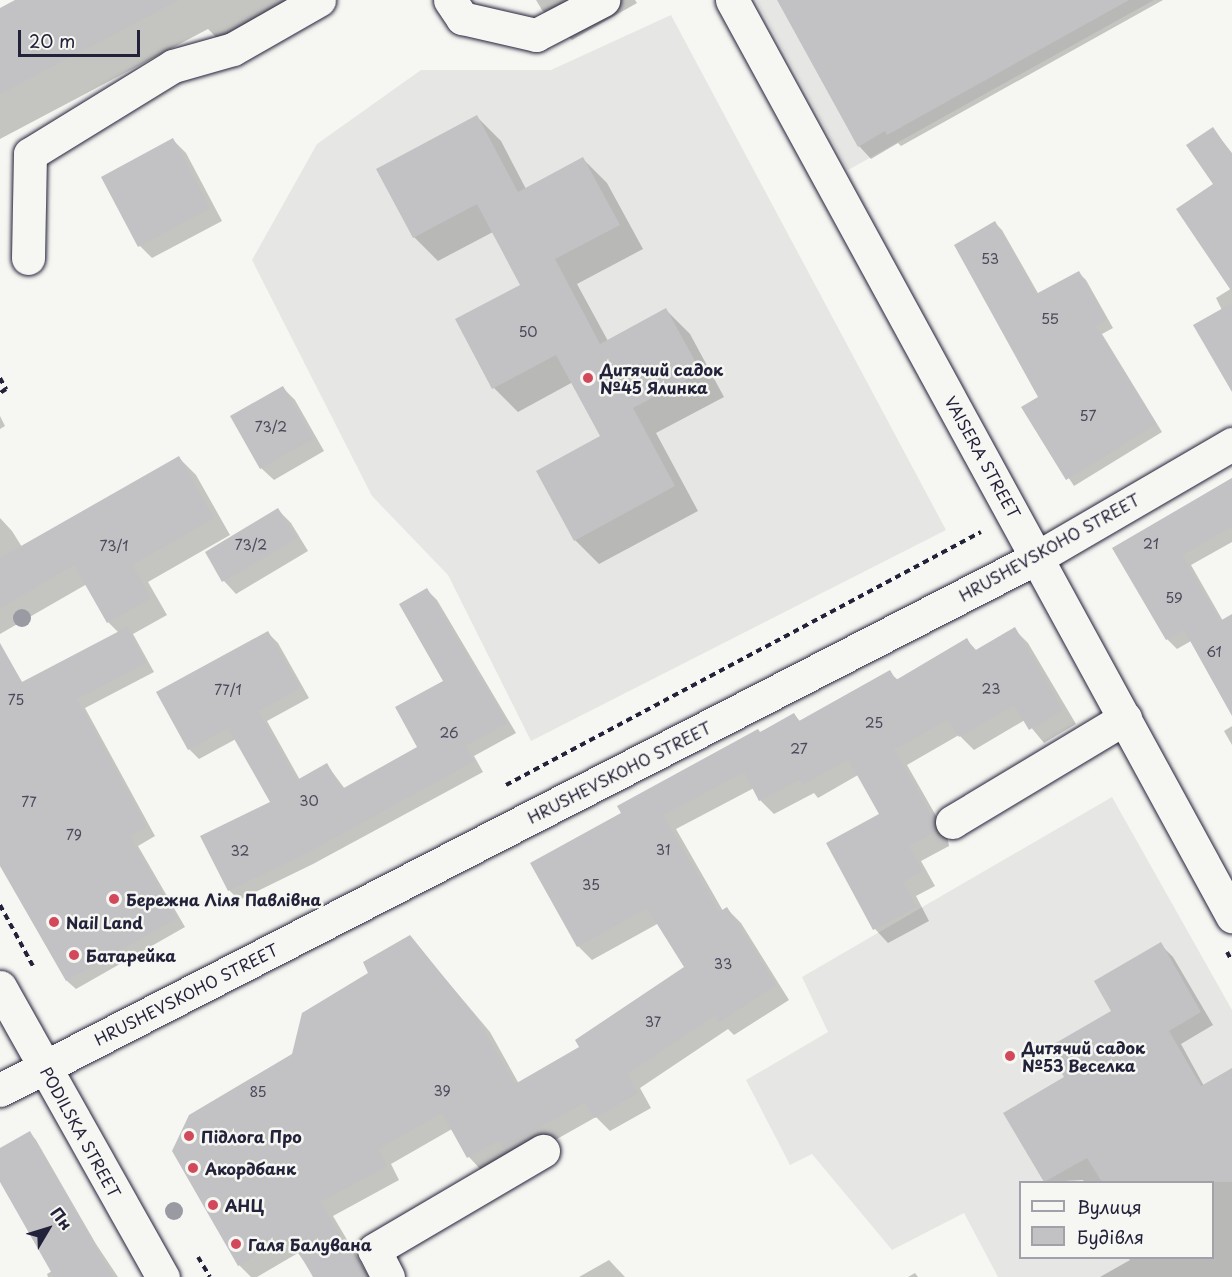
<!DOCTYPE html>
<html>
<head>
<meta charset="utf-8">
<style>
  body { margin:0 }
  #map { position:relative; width:1232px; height:1277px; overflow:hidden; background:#f6f6f2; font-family:"Playpen Sans",sans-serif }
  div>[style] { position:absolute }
  .built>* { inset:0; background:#e6e6e4 }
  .shadow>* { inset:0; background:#0003 }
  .building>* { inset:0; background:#c2c2c4 }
  .path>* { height:4px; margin-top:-2px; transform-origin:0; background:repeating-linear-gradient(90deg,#22223b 0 6px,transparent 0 10.5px) }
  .roads { filter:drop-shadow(0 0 2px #22223b) drop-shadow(0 0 2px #22223b) }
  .minor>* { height:33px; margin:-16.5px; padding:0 16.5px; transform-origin:16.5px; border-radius:16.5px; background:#f6f6f2 }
  .trees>* { width:18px; height:18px; margin:-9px; border-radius:50%; background:#9a9aa3 }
  .dots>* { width:16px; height:16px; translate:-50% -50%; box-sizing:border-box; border:3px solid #f6f6f2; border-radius:50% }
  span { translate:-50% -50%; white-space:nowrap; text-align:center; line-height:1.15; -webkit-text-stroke:5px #f6f6f2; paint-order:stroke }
  .number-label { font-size:14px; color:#4a4a5d }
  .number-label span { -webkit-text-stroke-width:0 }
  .poi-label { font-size:16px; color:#22223b; font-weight:700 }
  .left { translate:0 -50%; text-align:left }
  .street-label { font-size:16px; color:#22223b }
  .legend { position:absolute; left:1019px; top:1181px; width:195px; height:78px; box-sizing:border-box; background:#f6f6f2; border:2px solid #a1a1a9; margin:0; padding:8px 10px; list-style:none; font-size:18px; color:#22223b }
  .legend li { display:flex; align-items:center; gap:12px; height:30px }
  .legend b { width:30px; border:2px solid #a1a1a9 }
  .north { position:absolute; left:18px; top:1199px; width:60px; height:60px; -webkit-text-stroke:4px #f6f6f2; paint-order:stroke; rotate:52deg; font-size:16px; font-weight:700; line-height:24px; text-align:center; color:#22223b }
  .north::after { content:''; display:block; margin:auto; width:21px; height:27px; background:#22223b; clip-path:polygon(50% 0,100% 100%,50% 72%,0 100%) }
  .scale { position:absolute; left:18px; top:30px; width:122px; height:27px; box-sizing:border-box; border:3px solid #22223b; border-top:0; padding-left:8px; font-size:18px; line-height:21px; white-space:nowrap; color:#22223b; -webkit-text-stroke:4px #f6f6f2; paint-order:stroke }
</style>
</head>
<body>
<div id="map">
  <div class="built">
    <div style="clip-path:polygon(756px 0,1154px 0,848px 170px)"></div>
    <div style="clip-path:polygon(671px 15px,946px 530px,531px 741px,448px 575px,372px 496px,252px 260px,317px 144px,421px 70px,551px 70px)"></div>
    <div style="clip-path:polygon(evenodd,1112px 797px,1232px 1010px,1232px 1277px,998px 1277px,964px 1213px,892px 1250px,812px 1154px,790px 1165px,746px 1080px,828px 1032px,802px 977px,1112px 797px,1020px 1182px,1212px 1182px,1212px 1258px,1020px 1258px,1020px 1182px)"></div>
  </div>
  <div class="shadow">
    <div style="clip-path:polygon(18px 0,324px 0,229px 50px,208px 29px,0 139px,0 9px)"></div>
    <div style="clip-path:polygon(536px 0,635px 0,637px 3px,572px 40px,542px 10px)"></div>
    <div style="clip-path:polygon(778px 0,1163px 0,901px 146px,898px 143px,871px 159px,859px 146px)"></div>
    <div style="clip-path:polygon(477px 117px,501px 141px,526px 189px,583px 159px,607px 183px,643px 249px,577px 284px,608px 341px,666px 310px,690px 334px,724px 397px,656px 433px,698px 511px,599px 564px,575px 540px,602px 437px,573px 382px,518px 412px,494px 388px,522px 286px,493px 232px,438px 261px,414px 237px,378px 170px)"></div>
    <div style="clip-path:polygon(1213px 129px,1232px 153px,1232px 274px,1215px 185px)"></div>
    <div style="clip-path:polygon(173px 140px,186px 153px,222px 221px,152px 258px,140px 246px)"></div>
    <div style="clip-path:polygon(995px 223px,1002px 230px,1039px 295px,1079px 273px,1086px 280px,1113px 328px,1102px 334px,1162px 432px,1074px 486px,1023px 408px,1040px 397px)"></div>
    <div style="clip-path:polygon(1232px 288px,1232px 367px,1222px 310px,1216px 298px)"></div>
    <div style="clip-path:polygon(283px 388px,295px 400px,324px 451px,274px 480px,261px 468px)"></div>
    <div style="clip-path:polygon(0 416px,5px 426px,0 429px)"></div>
    <div style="clip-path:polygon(179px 458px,196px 475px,230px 535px,148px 582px,167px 615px,133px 634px,154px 672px,85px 708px,155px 836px,138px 846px,185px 927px,76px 989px,67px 981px,0 863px,0 689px,19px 678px,23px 683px,119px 633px,108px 622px,87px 584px,0 634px,0 518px,12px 531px,22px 547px)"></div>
    <div style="clip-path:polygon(1232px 478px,1232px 542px,1191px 565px,1223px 621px,1232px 616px,1232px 713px,1191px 641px,1177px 649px,1167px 639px,1114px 549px)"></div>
    <div style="clip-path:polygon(278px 510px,291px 523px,308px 551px,236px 594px,224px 581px,207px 552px)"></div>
    <div style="clip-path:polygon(427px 590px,437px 600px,516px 733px,474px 756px,483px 772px,313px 864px,239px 900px,229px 890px,273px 803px,236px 739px,199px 759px,189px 749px,268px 633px,278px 643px,309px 698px,267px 721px,300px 780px,327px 765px,345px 789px,419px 748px,445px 681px)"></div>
    <div style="clip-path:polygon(1014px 629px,1028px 643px,1076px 724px,1044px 743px,1025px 720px,974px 750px,959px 735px,907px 765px,947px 835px,949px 846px,921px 861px,935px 886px,916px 896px,929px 921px,888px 943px,875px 929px,828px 844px,881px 815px,858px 775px,818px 798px,814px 793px,774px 814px,760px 800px,754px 788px,676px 829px,723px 911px,727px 909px,741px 923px,789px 1000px,734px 1035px,728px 1029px,640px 1088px,651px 1108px,610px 1131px,596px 1117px,518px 1161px,482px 1171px,469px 1157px,452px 1129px,391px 1164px,399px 1180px,333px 1216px,369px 1277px,315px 1277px,298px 1253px,257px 1277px,251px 1277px,239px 1265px,293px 1055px,370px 973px,410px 937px,490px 1032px,519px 1084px,581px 1048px,686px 967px,659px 923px,592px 960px,578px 946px,532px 864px,794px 715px,801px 722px,889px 672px,898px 680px,967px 640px,977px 651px)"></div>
    <div style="clip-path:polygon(1232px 726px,1232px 745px,1224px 731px)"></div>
    <div style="clip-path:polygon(1160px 944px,1173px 957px,1213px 1025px,1181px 1044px,1204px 1086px,1232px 1070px,1232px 1277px,1100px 1277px,1130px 1260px,1128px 1258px,1212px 1258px,1212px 1182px,1084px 1182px,1083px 1180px,1046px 1182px,1005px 1114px,1066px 1078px)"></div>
    <div style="clip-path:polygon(30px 1133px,36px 1140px,96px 1244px,118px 1277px,48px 1277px,47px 1274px,52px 1271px,0 1179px,0 1150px)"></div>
    <div style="clip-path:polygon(609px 1260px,625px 1277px,579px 1277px)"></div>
    <div style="clip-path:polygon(915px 1273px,918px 1277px,908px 1277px)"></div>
  </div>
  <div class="building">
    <div style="clip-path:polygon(15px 0,179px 0,0 94px,0 8px)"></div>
    <div style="clip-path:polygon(777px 0,1129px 0,887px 135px,885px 131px,858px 147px)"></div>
    <div style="clip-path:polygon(477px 115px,518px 192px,583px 157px,620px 225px,555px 259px,600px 344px,666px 308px,701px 372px,633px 408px,675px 486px,574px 541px,536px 471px,600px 436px,556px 355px,492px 389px,455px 319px,520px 285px,477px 204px,413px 238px,376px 169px)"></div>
    <div style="clip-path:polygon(1213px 127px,1232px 155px,1232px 292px,1176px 209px,1213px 184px,1186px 145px)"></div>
    <div style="clip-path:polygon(173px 138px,210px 208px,138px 247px,101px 177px)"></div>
    <div style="clip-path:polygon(995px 221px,1036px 294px,1079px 271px,1107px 320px,1096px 326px,1156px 424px,1066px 480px,1021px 407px,1038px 397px,954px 245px)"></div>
    <div style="clip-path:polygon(1232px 303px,1232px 392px,1193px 325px)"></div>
    <div style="clip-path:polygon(283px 386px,313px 438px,260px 469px,230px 416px)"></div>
    <div style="clip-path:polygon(179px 456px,214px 518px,132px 565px,151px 598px,107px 623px,74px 565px,0 608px,0 558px)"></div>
    <div style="clip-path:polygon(1232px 478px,1232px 526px,1182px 555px,1220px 621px,1232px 614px,1232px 716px,1184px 630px,1166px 640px,1112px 548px)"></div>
    <div style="clip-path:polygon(278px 508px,297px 538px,222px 582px,205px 552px)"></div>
    <div style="clip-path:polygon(427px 588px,507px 723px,465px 746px,474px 761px,303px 855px,228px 891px,200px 836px,270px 802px,228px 728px,188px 750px,156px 692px,268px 631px,300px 688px,258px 711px,297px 780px,327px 763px,342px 789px,417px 747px,395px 707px,443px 681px,399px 604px)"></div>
    <div style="clip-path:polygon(127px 627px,146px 663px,77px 699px,147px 827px,130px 836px,177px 918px,66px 981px,0 866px,0 643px,22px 682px)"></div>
    <div style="clip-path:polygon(1015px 627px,1063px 710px,1029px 730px,1014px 705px,959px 737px,948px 719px,894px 750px,934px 820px,936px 831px,909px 846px,922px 871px,903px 882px,916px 907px,873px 930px,826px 843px,879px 814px,848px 759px,803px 785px,800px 779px,759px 801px,744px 772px,663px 815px,719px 912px,727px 907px,776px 985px,719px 1022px,715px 1015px,627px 1074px,638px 1093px,595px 1118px,585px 1102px,503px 1148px,499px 1140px,467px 1158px,442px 1113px,378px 1149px,387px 1166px,320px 1202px,366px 1277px,313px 1277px,295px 1246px,291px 1248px,285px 1239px,238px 1266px,172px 1151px,189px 1115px,292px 1054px,302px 1013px,368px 973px,363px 962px,410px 935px,476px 1017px,515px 1084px,579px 1047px,575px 1040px,684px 967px,647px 908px,577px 947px,530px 863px,621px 813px,617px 806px,758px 729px,760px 732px,794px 713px,799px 721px,890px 670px,896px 680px,967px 638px,974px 651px)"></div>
    <div style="clip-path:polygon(1161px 942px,1201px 1012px,1169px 1031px,1201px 1086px,1232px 1068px,1232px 1182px,1102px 1182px,1087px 1158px,1044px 1182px,1003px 1113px,1064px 1077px,1047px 1048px,1111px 1011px,1094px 981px)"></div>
    <div style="clip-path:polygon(30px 1131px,113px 1277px,54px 1277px,0 1182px,0 1148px)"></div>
  </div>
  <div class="path">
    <div style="left:0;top:378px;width:13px;rotate:61deg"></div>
    <div style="left:6px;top:389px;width:7px;rotate:146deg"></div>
    <div style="left:506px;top:785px;width:538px;rotate:-28.04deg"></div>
    <div style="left:0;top:905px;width:69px;rotate:61.6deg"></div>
    <div style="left:1227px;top:952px;width:10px;rotate:61deg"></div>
    <div style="left:198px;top:1257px;width:23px;rotate:59deg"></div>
  </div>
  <div class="roads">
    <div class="minor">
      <div style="left:450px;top:0;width:22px;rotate:56deg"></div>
      <div style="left:462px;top:18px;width:76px;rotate:12.9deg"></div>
      <div style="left:536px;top:35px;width:76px;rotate:-27.6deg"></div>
      <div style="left:732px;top:0;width:1044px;rotate:61.37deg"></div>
      <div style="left:28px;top:258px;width:104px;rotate:-88.9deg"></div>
      <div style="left:30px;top:154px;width:168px;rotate:-31.6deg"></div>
      <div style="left:173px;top:66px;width:62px;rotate:-15.8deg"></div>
      <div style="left:233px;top:49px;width:99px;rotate:-29.7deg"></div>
      <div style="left:952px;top:822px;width:202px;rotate:-31deg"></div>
      <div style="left:0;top:987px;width:333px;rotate:60.7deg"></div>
      <div style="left:0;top:1090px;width:1167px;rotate:-27.18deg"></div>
      <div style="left:1038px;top:557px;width:225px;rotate:-30.2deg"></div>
      <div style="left:388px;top:1277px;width:30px;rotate:-117deg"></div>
      <div style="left:374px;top:1250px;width:196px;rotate:-30.4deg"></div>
    </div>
  </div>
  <div class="trees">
    <div style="left:22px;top:618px"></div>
    <div style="left:174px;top:1211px"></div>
  </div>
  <div class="dots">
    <div style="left:588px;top:378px;background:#d1495b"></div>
    <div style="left:114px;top:899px;background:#d1495b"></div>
    <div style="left:54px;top:922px;background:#d1495b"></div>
    <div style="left:74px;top:955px;background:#d1495b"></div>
    <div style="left:1010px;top:1056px;background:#d1495b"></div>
    <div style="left:189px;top:1136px;background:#d1495b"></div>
    <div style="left:193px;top:1168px;background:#d1495b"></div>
    <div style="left:213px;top:1205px;background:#d1495b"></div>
    <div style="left:236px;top:1244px;background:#d1495b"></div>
  </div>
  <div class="number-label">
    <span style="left:990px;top:259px">53</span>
    <span style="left:1050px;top:319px">55</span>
    <span style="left:528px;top:332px">50</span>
    <span style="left:1088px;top:416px">57</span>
    <span style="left:271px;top:427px">73/2</span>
    <span style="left:1151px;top:544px">21</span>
    <span style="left:251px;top:545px">73/2</span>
    <span style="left:114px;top:546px">73/1</span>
    <span style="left:1174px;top:598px">59</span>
    <span style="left:1214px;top:652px">61</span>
    <span style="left:991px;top:689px">23</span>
    <span style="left:228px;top:690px">77/1</span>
    <span style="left:16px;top:700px">75</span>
    <span style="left:874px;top:723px">25</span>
    <span style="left:449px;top:733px">26</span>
    <span style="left:799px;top:749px">27</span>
    <span style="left:309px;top:801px">30</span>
    <span style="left:29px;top:802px">77</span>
    <span style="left:74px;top:835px">79</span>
    <span style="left:663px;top:850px">31</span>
    <span style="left:240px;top:851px">32</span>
    <span style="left:591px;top:885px">35</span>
    <span style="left:723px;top:964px">33</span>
    <span style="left:653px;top:1022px">37</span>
    <span style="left:442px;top:1091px">39</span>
    <span style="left:258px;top:1092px">85</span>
  </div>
  <div class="poi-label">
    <span class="left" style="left:600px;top:378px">Дитячий садок<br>№45 Ялинка</span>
    <span class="left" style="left:126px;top:899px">Бережна Ліля Павлівна</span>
    <span class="left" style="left:66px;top:922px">Nail Land</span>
    <span class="left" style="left:86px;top:955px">Батарейка</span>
    <span class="left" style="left:1022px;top:1056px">Дитячий садок<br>№53 Веселка</span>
    <span class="left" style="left:201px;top:1136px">Підлога Про</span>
    <span class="left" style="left:205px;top:1168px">Акордбанк</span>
    <span class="left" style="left:225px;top:1205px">АНЦ</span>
    <span class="left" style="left:248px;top:1244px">Галя Балувана</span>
  </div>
  <div class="street-label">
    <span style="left:983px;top:457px;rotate:61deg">VAISERA STREET</span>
    <span style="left:1049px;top:547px;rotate:-29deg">HRUSHEVSKOHO STREET</span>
    <span style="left:619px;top:772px;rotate:-27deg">HRUSHEVSKOHO STREET</span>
    <span style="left:186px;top:994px;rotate:-27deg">HRUSHEVSKOHO STREET</span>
    <span style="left:81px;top:1132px;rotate:61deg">PODILSKA STREET</span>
  </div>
  <ul class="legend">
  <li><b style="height:8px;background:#f6f6f2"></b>Вулиця</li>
  <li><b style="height:16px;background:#c2c2c4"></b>Будівля</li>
  </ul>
  <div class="north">Пн</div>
  <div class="scale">20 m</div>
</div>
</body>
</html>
